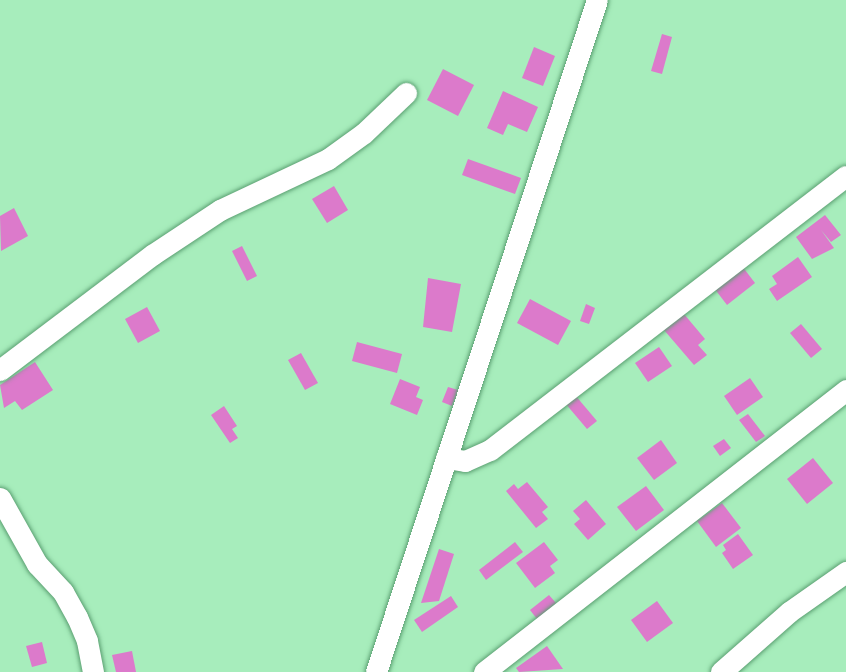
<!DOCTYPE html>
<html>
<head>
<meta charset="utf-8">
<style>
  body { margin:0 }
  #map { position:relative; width:846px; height:672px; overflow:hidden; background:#a7edbc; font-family:Rubik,sans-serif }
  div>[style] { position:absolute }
  .building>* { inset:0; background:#dc7acb }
  .roads { filter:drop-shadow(0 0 2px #5a9f71) drop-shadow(0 0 2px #5a9f71) }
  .minor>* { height:21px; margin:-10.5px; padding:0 10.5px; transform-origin:10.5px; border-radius:10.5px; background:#fff }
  span { translate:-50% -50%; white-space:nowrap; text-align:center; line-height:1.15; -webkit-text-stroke:5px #a7edbc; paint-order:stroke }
</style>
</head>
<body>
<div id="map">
  <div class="building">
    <div style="clip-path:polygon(662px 34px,672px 37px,662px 74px,651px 71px)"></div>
    <div style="clip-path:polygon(534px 47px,555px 56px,543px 86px,522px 78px)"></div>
    <div style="clip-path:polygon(443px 69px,474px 85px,458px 116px,427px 100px)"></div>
    <div style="clip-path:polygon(503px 91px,538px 107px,527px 132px,508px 124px,503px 135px,487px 128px)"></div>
    <div style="clip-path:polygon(468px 159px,521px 178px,515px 194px,462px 175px)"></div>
    <div style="clip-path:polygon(334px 186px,348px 210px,327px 223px,312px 199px)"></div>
    <div style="clip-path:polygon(14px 208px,28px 236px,1px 251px,0 216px)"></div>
    <div style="clip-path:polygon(825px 215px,841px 235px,831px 242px,821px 230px,834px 248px,812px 259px,796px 237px)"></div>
    <div style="clip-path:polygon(242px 246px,257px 276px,247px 281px,232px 251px)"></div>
    <div style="clip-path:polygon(798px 257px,812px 277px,777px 301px,769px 289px,777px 284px,772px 276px)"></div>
    <div style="clip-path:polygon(742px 266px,755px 283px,727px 305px,714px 288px)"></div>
    <div style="clip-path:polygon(428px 278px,461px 284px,452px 332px,423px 327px)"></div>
    <div style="clip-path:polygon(530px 299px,571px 321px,558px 345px,517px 323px)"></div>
    <div style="clip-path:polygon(586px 304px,595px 308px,589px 324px,580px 321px)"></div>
    <div style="clip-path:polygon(147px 307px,160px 331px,138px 343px,125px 319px)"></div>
    <div style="clip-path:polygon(684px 314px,705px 339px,698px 345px,707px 355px,694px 365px,664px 330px)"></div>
    <div style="clip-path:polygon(801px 324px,822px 349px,811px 358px,790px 333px)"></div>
    <div style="clip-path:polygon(357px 342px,402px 354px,397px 373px,352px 361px)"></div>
    <div style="clip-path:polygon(659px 347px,672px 366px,648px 382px,635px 363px)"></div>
    <div style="clip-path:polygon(301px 353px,318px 383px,305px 390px,288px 360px)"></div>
    <div style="clip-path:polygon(35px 362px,53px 390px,22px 410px,15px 401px,4px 408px,0 385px)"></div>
    <div style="clip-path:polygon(750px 378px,763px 397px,737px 415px,724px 396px)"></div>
    <div style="clip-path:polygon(400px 379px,420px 387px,416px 397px,423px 400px,417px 415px,390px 404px)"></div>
    <div style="clip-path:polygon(448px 387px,458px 390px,452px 406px,442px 402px)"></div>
    <div style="clip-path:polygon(575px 395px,597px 421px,587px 429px,565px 403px)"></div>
    <div style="clip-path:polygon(224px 406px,237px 426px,232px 429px,238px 438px,230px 443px,211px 415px)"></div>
    <div style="clip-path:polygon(748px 414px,765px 436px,756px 442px,739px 420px)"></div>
    <div style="clip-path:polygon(724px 439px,731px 448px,720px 456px,713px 446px)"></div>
    <div style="clip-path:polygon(661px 440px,677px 463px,654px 480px,637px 458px)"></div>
    <div style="clip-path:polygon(813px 458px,833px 483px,807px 504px,787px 479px)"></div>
    <div style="clip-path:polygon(527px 482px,548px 507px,542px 512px,548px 519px,536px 528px,506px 491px,514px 484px,518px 489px)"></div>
    <div style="clip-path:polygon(646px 486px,664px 510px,636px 531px,617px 507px)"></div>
    <div style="clip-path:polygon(586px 500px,606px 524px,588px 540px,574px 524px,580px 519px,573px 511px)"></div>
    <div style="clip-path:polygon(722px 503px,741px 528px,716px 547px,697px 521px)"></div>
    <div style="clip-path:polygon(738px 534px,753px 555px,733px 569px,722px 553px,726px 550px,723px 545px)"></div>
    <div style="clip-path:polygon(515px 542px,523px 552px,486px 580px,479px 570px)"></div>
    <div style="clip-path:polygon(544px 542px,558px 560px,550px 566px,555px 573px,535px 588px,516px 563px)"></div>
    <div style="clip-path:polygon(439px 549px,454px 554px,439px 601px,421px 603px)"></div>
    <div style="clip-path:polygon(549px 595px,556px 603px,537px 619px,530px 610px)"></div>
    <div style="clip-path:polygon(451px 596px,458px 607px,422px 632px,414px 620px)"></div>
    <div style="clip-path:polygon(657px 601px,673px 623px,647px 642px,631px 620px)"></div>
    <div style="clip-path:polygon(42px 642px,47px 663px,32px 667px,26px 646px)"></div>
    <div style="clip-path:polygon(547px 646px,563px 669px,519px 672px,516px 668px)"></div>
    <div style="clip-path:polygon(132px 651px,136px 672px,116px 672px,112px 655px)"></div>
  </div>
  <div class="roads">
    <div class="minor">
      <div style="left:0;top:370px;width:191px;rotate:-37.1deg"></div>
      <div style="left:152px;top:255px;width:82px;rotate:-33.5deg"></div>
      <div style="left:220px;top:210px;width:119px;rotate:-25.3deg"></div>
      <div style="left:328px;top:159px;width:44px;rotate:-35.8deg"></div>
      <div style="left:364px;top:133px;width:58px;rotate:-43.6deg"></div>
      <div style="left:446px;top:458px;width:19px;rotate:9deg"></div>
      <div style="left:465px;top:461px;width:27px;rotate:-24deg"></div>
      <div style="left:490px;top:450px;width:449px;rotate:-37.6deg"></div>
      <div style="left:0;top:498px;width:76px;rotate:60.7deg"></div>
      <div style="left:37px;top:564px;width:38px;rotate:47deg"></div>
      <div style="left:63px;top:592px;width:29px;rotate:61deg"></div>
      <div style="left:77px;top:617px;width:26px;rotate:67deg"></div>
      <div style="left:87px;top:641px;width:32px;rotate:79deg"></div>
      <div style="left:376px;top:672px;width:707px;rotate:-71.8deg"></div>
      <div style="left:484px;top:672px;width:459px;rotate:-37.9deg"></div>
      <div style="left:721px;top:672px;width:91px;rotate:-41.4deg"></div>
      <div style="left:789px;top:612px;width:70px;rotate:-35.1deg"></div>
    </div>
  </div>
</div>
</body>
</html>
